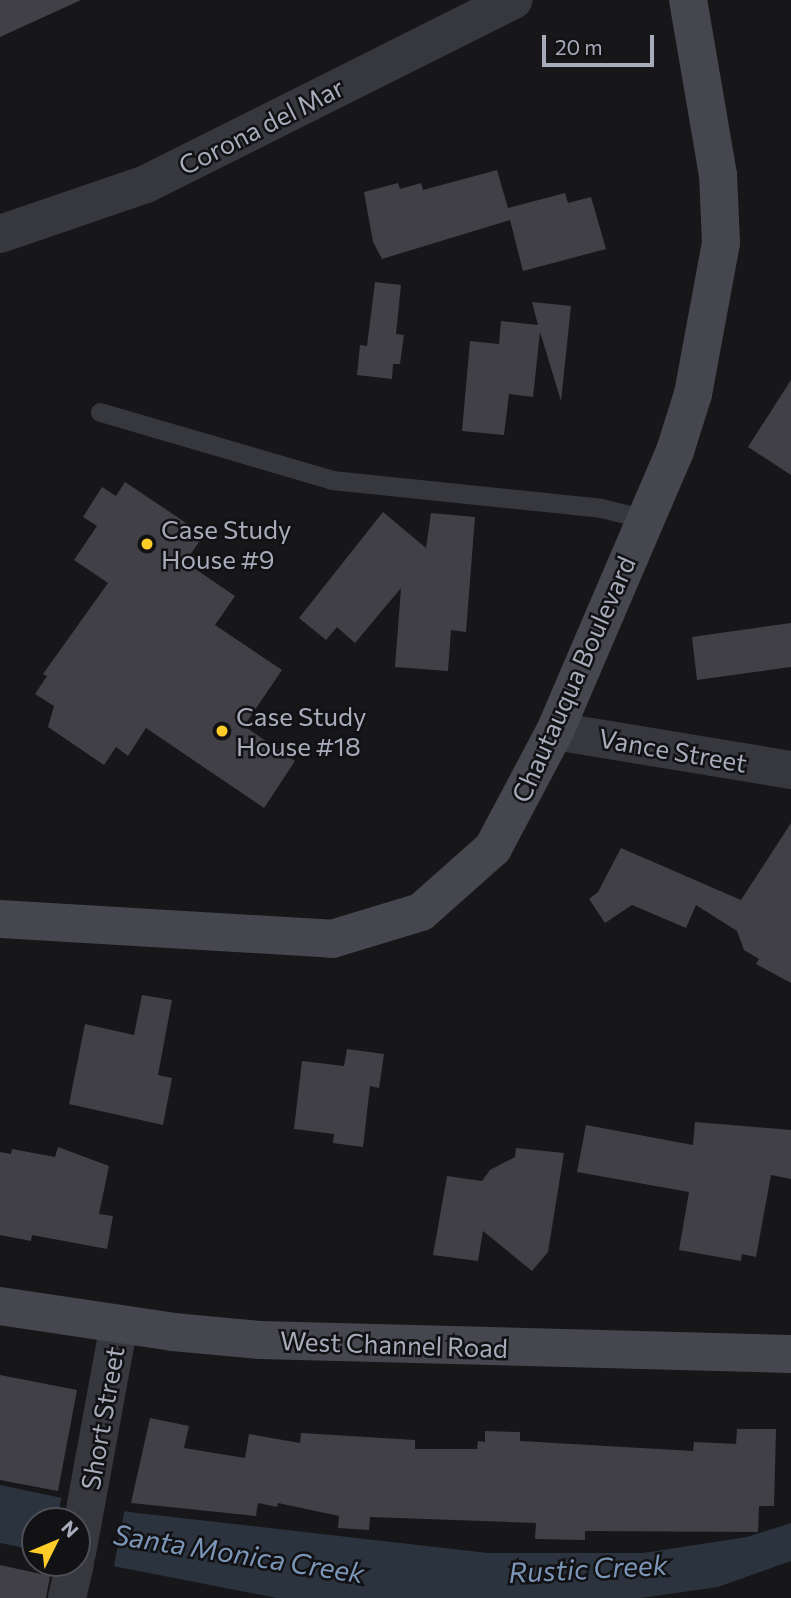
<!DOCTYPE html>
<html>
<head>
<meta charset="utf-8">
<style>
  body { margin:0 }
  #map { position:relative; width:791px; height:1598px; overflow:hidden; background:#171619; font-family:Commissioner,sans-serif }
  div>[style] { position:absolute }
  .water>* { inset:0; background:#2b343e }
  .pier>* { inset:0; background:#171619 }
  .building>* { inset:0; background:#404046 }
  .lane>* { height:19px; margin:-9.5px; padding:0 9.5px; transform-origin:9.5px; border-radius:9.5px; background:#37383e }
  .street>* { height:38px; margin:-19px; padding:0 19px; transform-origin:19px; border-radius:19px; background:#37383e }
  .secondary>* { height:38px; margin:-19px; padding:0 19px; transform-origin:19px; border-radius:19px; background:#45464e }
  .dots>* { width:19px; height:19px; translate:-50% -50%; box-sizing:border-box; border:4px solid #121114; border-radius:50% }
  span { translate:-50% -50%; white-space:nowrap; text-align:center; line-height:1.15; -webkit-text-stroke:5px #121114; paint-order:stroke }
  .street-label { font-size:26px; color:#a7abba }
  .poi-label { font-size:26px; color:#a7abba }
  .left { translate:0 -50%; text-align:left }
  .water-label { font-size:28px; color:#7b96b8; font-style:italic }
  .north { position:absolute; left:21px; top:1507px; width:70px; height:70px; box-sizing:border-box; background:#121114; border:2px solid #4e4f56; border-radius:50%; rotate:47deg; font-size:19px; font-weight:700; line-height:28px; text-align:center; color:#a7abba }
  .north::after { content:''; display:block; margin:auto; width:24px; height:32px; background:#ffcc28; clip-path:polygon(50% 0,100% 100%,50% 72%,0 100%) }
  .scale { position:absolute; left:542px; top:35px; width:112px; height:32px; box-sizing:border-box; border:4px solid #a7abba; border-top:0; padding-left:9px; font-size:21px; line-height:24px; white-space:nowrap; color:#a7abba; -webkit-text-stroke:5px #121114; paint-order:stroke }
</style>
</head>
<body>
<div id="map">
  <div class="water">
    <div style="clip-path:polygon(0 1485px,129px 1512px,488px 1553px,643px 1553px,747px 1537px,791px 1523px,791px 1561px,718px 1587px,641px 1598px,277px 1598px,77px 1559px,77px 1521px,35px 1521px,35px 1550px,0 1543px)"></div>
  </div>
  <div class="pier">
    <div style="clip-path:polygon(62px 1494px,125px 1508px,113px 1571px,77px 1563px,77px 1521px,57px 1521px)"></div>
  </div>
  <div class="building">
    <div style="clip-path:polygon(0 0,81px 0,0 37px)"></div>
    <div style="clip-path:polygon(497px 170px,508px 208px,565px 193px,568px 203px,591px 197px,606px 249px,523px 271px,510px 220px,382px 259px,373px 242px,364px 192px,398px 183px,400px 189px,421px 183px,423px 190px)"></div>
    <div style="clip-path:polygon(375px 282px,401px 285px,396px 334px,404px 335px,400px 364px,393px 364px,392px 379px,357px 375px,360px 345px,367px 346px)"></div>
    <div style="clip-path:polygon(532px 302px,571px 306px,561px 401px,540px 332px,533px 397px,509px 394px,504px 435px,462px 431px,470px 341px,499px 344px,501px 321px,538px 325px)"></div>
    <div style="clip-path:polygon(791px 380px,791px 475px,748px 447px)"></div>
    <div style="clip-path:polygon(125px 482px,204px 535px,185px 562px,235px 596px,215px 625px,282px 670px,244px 726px,295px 761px,264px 808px,146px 728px,128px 756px,116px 747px,104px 765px,48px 727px,54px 706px,35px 694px,47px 676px,43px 674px,108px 583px,74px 560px,97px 526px,83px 517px,102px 487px,116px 496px)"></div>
    <div style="clip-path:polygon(383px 512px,426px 548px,431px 513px,475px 517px,466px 632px,451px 630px,448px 671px,395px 667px,401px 588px,355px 643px,337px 627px,326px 640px,299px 618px)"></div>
    <div style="clip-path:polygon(791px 623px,791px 667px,697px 680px,692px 637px)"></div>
    <div style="clip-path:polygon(791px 823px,791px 983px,756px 964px,759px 959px,744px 950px,737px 931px,696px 905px,686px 928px,632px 905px,605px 923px,589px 899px,598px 892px,621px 848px,741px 900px)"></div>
    <div style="clip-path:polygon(142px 995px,172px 1000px,158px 1075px,172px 1078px,163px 1125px,69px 1104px,85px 1024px,134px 1035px)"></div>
    <div style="clip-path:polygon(347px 1049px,384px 1054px,379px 1088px,370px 1086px,363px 1147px,333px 1143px,334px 1134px,294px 1129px,302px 1061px,344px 1066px)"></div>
    <div style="clip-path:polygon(695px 1122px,791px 1130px,791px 1179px,771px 1175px,756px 1257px,742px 1254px,741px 1261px,679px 1250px,689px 1192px,577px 1172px,586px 1125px,693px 1145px)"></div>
    <div style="clip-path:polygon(58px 1147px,109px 1166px,99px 1214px,113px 1216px,107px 1249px,32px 1235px,31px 1241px,0 1235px,0 1152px,11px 1154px,12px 1149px,55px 1157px)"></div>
    <div style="clip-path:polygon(516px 1148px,564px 1153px,548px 1252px,532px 1271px,483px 1231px,478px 1261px,433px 1255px,447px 1176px,482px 1181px,490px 1170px,515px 1157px)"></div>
    <div style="clip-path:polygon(0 1375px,77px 1390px,58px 1491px,0 1480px)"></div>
    <div style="clip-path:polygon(150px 1418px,189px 1426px,184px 1448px,245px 1458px,249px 1434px,300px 1443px,301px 1433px,415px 1440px,415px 1449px,477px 1449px,478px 1441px,485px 1442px,485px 1431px,520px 1432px,520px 1441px,693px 1451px,694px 1442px,736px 1444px,737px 1429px,776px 1429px,774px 1506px,759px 1506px,758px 1532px,585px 1531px,585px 1540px,535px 1539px,536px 1523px,370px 1517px,369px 1530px,338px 1528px,339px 1516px,278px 1503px,277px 1507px,258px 1503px,256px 1516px,131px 1503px)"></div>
    <div style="clip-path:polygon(0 1565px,50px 1576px,46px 1598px,0 1598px)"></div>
  </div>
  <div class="lane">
    <div style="left:100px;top:412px;width:242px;rotate:16.3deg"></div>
    <div style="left:332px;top:480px;width:270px;rotate:5.9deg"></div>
    <div style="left:601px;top:508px;width:42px;rotate:13.7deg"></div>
  </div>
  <div class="street">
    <div style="left:0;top:234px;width:154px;rotate:-18.9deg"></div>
    <div style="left:146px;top:184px;width:411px;rotate:-26.6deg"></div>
    <div style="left:555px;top:731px;width:239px;rotate:9.4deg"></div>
    <div style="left:77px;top:1553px;width:232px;rotate:-79.6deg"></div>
    <div style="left:67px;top:1598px;width:36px;rotate:-77deg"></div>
  </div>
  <div class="secondary">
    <div style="left:0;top:919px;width:333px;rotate:3.4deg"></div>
    <div style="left:332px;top:939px;width:93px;rotate:-16.9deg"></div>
    <div style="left:421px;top:912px;width:96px;rotate:-41.6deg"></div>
    <div style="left:493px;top:848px;width:132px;rotate:-62.1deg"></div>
    <div style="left:555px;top:731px;width:305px;rotate:-66.8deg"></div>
    <div style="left:675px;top:451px;width:60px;rotate:-72.5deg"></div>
    <div style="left:693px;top:394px;width:154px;rotate:-79.5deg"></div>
    <div style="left:721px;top:243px;width:68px;rotate:-92.5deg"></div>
    <div style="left:718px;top:175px;width:178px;rotate:-99.7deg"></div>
    <div style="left:0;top:1306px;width:175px;rotate:8.5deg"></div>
    <div style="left:173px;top:1332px;width:87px;rotate:5.3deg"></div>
    <div style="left:260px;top:1340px;width:531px;rotate:1.51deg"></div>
  </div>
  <div class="dots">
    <div style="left:147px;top:544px;background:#ffcc28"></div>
    <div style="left:222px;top:731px;background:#ffcc28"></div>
  </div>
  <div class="street-label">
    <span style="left:261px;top:126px;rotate:-27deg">Corona del Mar</span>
    <span style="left:573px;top:679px;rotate:-66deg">Chautauqua Boulevard</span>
    <span style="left:673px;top:750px;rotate:10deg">Vance Street</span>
    <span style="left:394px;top:1344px;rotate:2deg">West Channel Road</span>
    <span style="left:102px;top:1418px;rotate:-80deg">Short Street</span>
  </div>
  <div class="poi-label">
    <span class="left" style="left:161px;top:544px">Case Study<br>House #9</span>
    <span class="left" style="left:236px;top:731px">Case Study<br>House #18</span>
  </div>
  <div class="water-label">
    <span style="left:239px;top:1553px;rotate:9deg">Santa Monica Creek</span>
    <span style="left:588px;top:1568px;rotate:-3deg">Rustic Creek</span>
  </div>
  <div class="north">N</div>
  <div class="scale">20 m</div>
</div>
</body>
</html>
